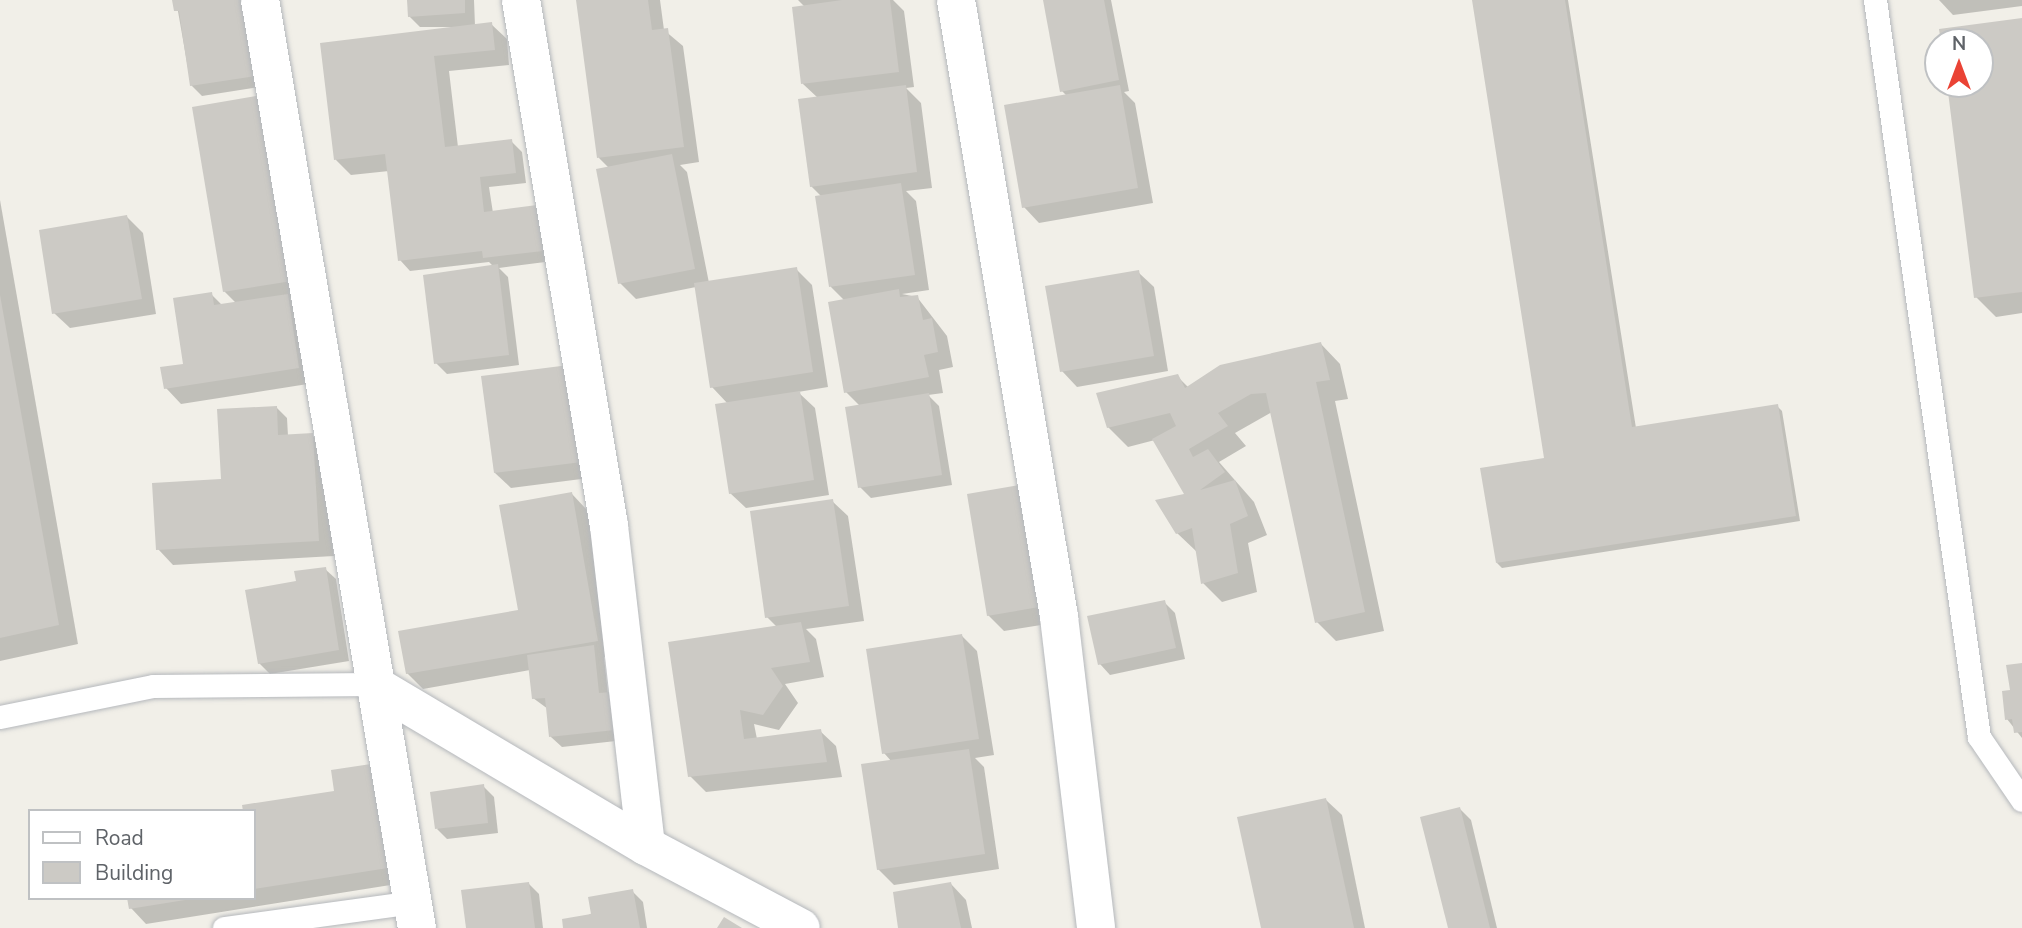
<!DOCTYPE html>
<html>
<head>
<meta charset="utf-8">
<style>
  body { margin:0 }
  #map { position:relative; width:2022px; height:928px; overflow:hidden; background:#f1efe8; font-family:"Nunito Sans",sans-serif }
  div>[style] { position:absolute }
  .shadow>* { inset:0; background:#0003 }
  .building>* { inset:0; background:#cccac5 }
  .roads { filter:drop-shadow(0 0 2px #b5b8bc) drop-shadow(0 0 2px #b5b8bc) }
  .lane>* { height:23px; margin:-11.5px; padding:0 11.5px; transform-origin:11.5px; border-radius:11.5px; background:#fff }
  .street>* { height:38px; margin:-19px; padding:0 19px; transform-origin:19px; border-radius:19px; background:#fff }
  span { translate:-50% -50%; white-space:nowrap; text-align:center; line-height:1.15; -webkit-text-stroke:5px #fff; paint-order:stroke }
  .legend { position:absolute; left:28px; top:809px; width:228px; height:91px; box-sizing:border-box; background:#fff; border:2px solid #bfc1c3; margin:0; padding:9px 12px; list-style:none; font-size:21px; color:#5f6368 }
  .legend li { display:flex; align-items:center; gap:14px; height:35px }
  .legend b { width:35px; border:2px solid #bfc1c3 }
  .north { position:absolute; left:1924px; top:28px; width:70px; height:70px; box-sizing:border-box; background:#fff; border:2px solid #bfc1c3; border-radius:50%; rotate:0deg; font-size:19px; font-weight:700; line-height:28px; text-align:center; color:#5f6368 }
  .north::after { content:''; display:block; margin:auto; width:24px; height:32px; background:#ea4335; clip-path:polygon(50% 0,100% 100%,50% 72%,0 100%) }
</style>
</head>
<body>
<div id="map">
  <div class="shadow">
    <div style="clip-path:polygon(176px 0,272px 85px,202px 96px,191px 85px)"></div>
    <div style="clip-path:polygon(408px 0,474px 0,475px 26px,491px 24px,507px 39px,509px 65px,449px 71px,458px 147px,511px 141px,522px 152px,526px 183px,489px 187px,493px 213px,537px 207px,553px 261px,499px 268px,508px 277px,519px 365px,447px 374px,436px 363px,494px 267px,489px 262px,410px 271px,400px 260px,389px 171px,351px 175px,336px 160px,322px 44px,464px 27px,420px 27px,409px 16px)"></div>
    <div style="clip-path:polygon(577px 0,660px 0,664px 30px,683px 46px,699px 162px,680px 165px,687px 172px,709px 283px,796px 269px,812px 285px,828px 387px,798px 392px,815px 408px,829px 495px,746px 508px,730px 493px,728px 404px,712px 387px,696px 287px,636px 299px,620px 283px,609px 168px,599px 158px)"></div>
    <div style="clip-path:polygon(798px 0,893px 0,904px 11px,914px 87px,906px 88px,921px 103px,932px 188px,906px 191px,916px 201px,929px 290px,902px 294px,917px 297px,947px 336px,953px 367px,939px 370px,943px 393px,928px 395px,939px 406px,952px 485px,871px 498px,860px 487px,860px 406px,846px 392px,845px 301px,831px 287px,822px 197px,811px 186px,818px 98px,803px 84px,805px 7px)"></div>
    <div style="clip-path:polygon(1044px 0,1111px 0,1129px 91px,1124px 92px,1135px 103px,1153px 203px,1039px 223px,1024px 207px,1067px 96px,1062px 91px)"></div>
    <div style="clip-path:polygon(1473px 0,1568px 0,1636px 428px,1777px 406px,1782px 411px,1800px 521px,1502px 568px,1497px 563px,1546px 459px)"></div>
    <div style="clip-path:polygon(1939px 0,2022px 0,2022px 6px,1953px 15px)"></div>
    <div style="clip-path:polygon(2022px 20px,2022px 313px,1996px 317px,1976px 297px,1948px 84px,1980px 84px,1980px 42px,1943px 42px)"></div>
    <div style="clip-path:polygon(194px 109px,307px 296px,290px 299px,303px 312px,314px 383px,181px 404px,166px 388px,185px 365px,211px 294px,223px 306px,237px 304px,224px 291px)"></div>
    <div style="clip-path:polygon(0 200px,78px 644px,0 661px)"></div>
    <div style="clip-path:polygon(127px 217px,143px 233px,156px 314px,70px 328px,54px 313px)"></div>
    <div style="clip-path:polygon(1138px 272px,1154px 287px,1168px 371px,1077px 387px,1062px 371px)"></div>
    <div style="clip-path:polygon(1321px 344px,1340px 364px,1348px 399px,1335px 401px,1384px 631px,1336px 641px,1317px 622px,1272px 412px,1235px 433px,1246px 446px,1219px 462px,1254px 502px,1267px 535px,1248px 543px,1257px 592px,1222px 602px,1203px 583px,1197px 552px,1177px 533px,1186px 495px,1155px 440px,1128px 447px,1108px 427px,1177px 376px,1189px 388px)"></div>
    <div style="clip-path:polygon(483px 378px,597px 477px,511px 488px,495px 473px)"></div>
    <div style="clip-path:polygon(276px 407px,287px 418px,288px 436px,312px 435px,323px 446px,334px 556px,173px 565px,158px 549px,225px 481px)"></div>
    <div style="clip-path:polygon(572px 494px,587px 510px,613px 656px,604px 657px,608px 694px,625px 740px,562px 747px,551px 737px,548px 709px,533px 698px,530px 670px,423px 689px,407px 673px,520px 612px)"></div>
    <div style="clip-path:polygon(832px 501px,848px 516px,864px 621px,806px 629px,816px 639px,824px 677px,785px 684px,798px 703px,779px 730px,754px 724px,757px 739px,820px 731px,836px 746px,842px 777px,706px 792px,690px 776px,777px 627px,767px 617px)"></div>
    <div style="clip-path:polygon(1041px 502px,1060px 622px,1004px 631px,988px 615px)"></div>
    <div style="clip-path:polygon(325px 569px,336px 579px,349px 661px,270px 674px,259px 663px,298px 582px)"></div>
    <div style="clip-path:polygon(1164px 602px,1175px 613px,1185px 659px,1110px 675px,1100px 664px)"></div>
    <div style="clip-path:polygon(962px 636px,977px 651px,994px 755px,975px 758px,984px 767px,999px 869px,894px 885px,878px 869px,892px 762px,884px 753px)"></div>
    <div style="clip-path:polygon(2022px 664px,2022px 738px,2007px 719px)"></div>
    <div style="clip-path:polygon(483px 786px,494px 797px,498px 833px,447px 839px,437px 829px)"></div>
    <div style="clip-path:polygon(336px 793px,403px 883px,146px 924px,131px 908px,129px 898px,254px 898px,254px 811px)"></div>
    <div style="clip-path:polygon(1326px 800px,1342px 815px,1365px 928px,1262px 928px)"></div>
    <div style="clip-path:polygon(1460px 809px,1471px 820px,1497px 928px,1449px 928px)"></div>
    <div style="clip-path:polygon(529px 884px,539px 894px,543px 928px,468px 928px)"></div>
    <div style="clip-path:polygon(951px 884px,966px 900px,972px 928px,900px 928px)"></div>
    <div style="clip-path:polygon(632px 891px,643px 902px,647px 928px,565px 928px)"></div>
  </div>
  <div class="building">
    <div style="clip-path:polygon(172px 0,251px 0,262px 75px,190px 86px,179px 11px,174px 11px)"></div>
    <div style="clip-path:polygon(407px 0,465px 0,465px 13px,408px 17px)"></div>
    <div style="clip-path:polygon(576px 0,648px 0,652px 30px,668px 28px,684px 147px,597px 158px)"></div>
    <div style="clip-path:polygon(842px 0,890px 0,899px 72px,801px 84px,792px 7px)"></div>
    <div style="clip-path:polygon(1043px 0,1104px 0,1119px 80px,1060px 92px)"></div>
    <div style="clip-path:polygon(1472px 0,1565px 0,1632px 427px,1778px 404px,1796px 516px,1496px 563px,1480px 468px,1544px 458px)"></div>
    <div style="clip-path:polygon(2022px 18px,2022px 292px,1974px 298px,1947px 84px,1980px 84px,1980px 42px,1941px 42px,1939px 29px)"></div>
    <div style="clip-path:polygon(492px 22px,495px 50px,434px 56px,445px 147px,512px 139px,516px 173px,480px 177px,484px 212px,537px 205px,543px 251px,483px 258px,482px 251px,398px 261px,385px 154px,334px 160px,320px 43px)"></div>
    <div style="clip-path:polygon(906px 85px,917px 172px,810px 187px,798px 99px)"></div>
    <div style="clip-path:polygon(1120px 85px,1138px 188px,1022px 208px,1004px 105px)"></div>
    <div style="clip-path:polygon(262px 95px,292px 281px,223px 292px,192px 107px)"></div>
    <div style="clip-path:polygon(672px 154px,695px 269px,618px 284px,596px 169px)"></div>
    <div style="clip-path:polygon(901px 183px,915px 275px,829px 287px,815px 196px)"></div>
    <div style="clip-path:polygon(127px 215px,142px 299px,52px 314px,39px 230px)"></div>
    <div style="clip-path:polygon(498px 264px,509px 355px,434px 364px,423px 275px)"></div>
    <div style="clip-path:polygon(797px 267px,813px 372px,710px 388px,694px 283px)"></div>
    <div style="clip-path:polygon(1139px 270px,1154px 356px,1060px 372px,1045px 286px)"></div>
    <div style="clip-path:polygon(899px 289px,900px 297px,918px 295px,923px 320px,932px 318px,938px 352px,924px 355px,929px 377px,844px 393px,828px 302px)"></div>
    <div style="clip-path:polygon(212px 292px,214px 305px,288px 294px,299px 368px,164px 389px,160px 367px,183px 364px,173px 298px)"></div>
    <div style="clip-path:polygon(0 295px,59px 625px,0 638px)"></div>
    <div style="clip-path:polygon(1321px 342px,1330px 380px,1316px 382px,1365px 612px,1315px 623px,1266px 393px,1251px 394px,1218px 413px,1228px 426px,1189px 449px,1193px 457px,1208px 449px,1225px 472px,1200px 490px,1235px 480px,1248px 516px,1230px 524px,1238px 573px,1201px 584px,1192px 528px,1176px 534px,1155px 500px,1184px 494px,1152px 439px,1176px 426px,1170px 413px,1107px 428px,1096px 393px,1178px 374px,1185px 388px,1220px 365px)"></div>
    <div style="clip-path:polygon(569px 365px,582px 462px,494px 473px,481px 376px)"></div>
    <div style="clip-path:polygon(800px 391px,814px 480px,729px 494px,715px 404px)"></div>
    <div style="clip-path:polygon(929px 393px,942px 475px,858px 488px,845px 407px)"></div>
    <div style="clip-path:polygon(277px 406px,278px 435px,313px 433px,319px 541px,156px 550px,152px 483px,221px 479px,217px 409px)"></div>
    <div style="clip-path:polygon(1026px 484px,1045px 606px,987px 616px,967px 494px)"></div>
    <div style="clip-path:polygon(572px 492px,598px 641px,406px 674px,398px 631px,518px 610px,499px 505px)"></div>
    <div style="clip-path:polygon(833px 499px,849px 606px,765px 618px,750px 511px)"></div>
    <div style="clip-path:polygon(326px 567px,339px 650px,258px 664px,245px 590px,296px 581px,294px 571px)"></div>
    <div style="clip-path:polygon(1165px 600px,1176px 648px,1098px 665px,1087px 616px)"></div>
    <div style="clip-path:polygon(801px 622px,810px 662px,771px 668px,783px 686px,763px 715px,740px 710px,744px 739px,821px 729px,827px 762px,688px 777px,668px 642px)"></div>
    <div style="clip-path:polygon(962px 634px,979px 739px,882px 754px,866px 649px)"></div>
    <div style="clip-path:polygon(594px 645px,599px 693px,611px 692px,615px 730px,549px 737px,545px 698px,532px 699px,527px 655px)"></div>
    <div style="clip-path:polygon(2022px 663px,2022px 732px,2014px 733px,2012px 719px,2005px 720px,2002px 691px,2010px 690px,2006px 665px)"></div>
    <div style="clip-path:polygon(969px 749px,985px 854px,877px 870px,861px 764px)"></div>
    <div style="clip-path:polygon(371px 764px,388px 868px,254px 889px,254px 811px,243px 811px,242px 805px,334px 791px,331px 770px)"></div>
    <div style="clip-path:polygon(484px 784px,488px 823px,435px 829px,430px 792px)"></div>
    <div style="clip-path:polygon(1326px 798px,1354px 928px,1261px 928px,1237px 817px)"></div>
    <div style="clip-path:polygon(1460px 807px,1490px 928px,1448px 928px,1420px 817px)"></div>
    <div style="clip-path:polygon(529px 882px,535px 928px,466px 928px,461px 890px)"></div>
    <div style="clip-path:polygon(951px 882px,961px 928px,898px 928px,893px 892px)"></div>
    <div style="clip-path:polygon(633px 889px,640px 928px,563px 928px,562px 919px,591px 914px,588px 897px)"></div>
    <div style="clip-path:polygon(127px 898px,185px 898px,185px 900px,129px 909px)"></div>
    <div style="clip-path:polygon(724px 917px,742px 928px,717px 928px)"></div>
  </div>
  <div class="roads">
    <div class="lane">
      <div style="left:1875px;top:0;width:744px;rotate:81.97deg"></div>
      <div style="left:1979px;top:737px;width:76px;rotate:55.7deg"></div>
      <div style="left:0;top:717px;width:156px;rotate:-11.5deg"></div>
      <div style="left:153px;top:686px;width:220px;rotate:-0.5deg"></div>
      <div style="left:224px;top:928px;width:192px;rotate:-7.8deg"></div>
    </div>
    <div class="street">
      <div style="left:260px;top:0;width:941px;rotate:80.4deg"></div>
      <div style="left:521px;top:0;width:533px;rotate:80.5deg"></div>
      <div style="left:609px;top:526px;width:322px;rotate:83.4deg"></div>
      <div style="left:956px;top:0;width:626px;rotate:80.52deg"></div>
      <div style="left:1059px;top:617px;width:313px;rotate:83.2deg"></div>
      <div style="left:373px;top:684px;width:317px;rotate:30.7deg"></div>
      <div style="left:646px;top:846px;width:175px;rotate:27.9deg"></div>
    </div>
  </div>
  <ul class="legend">
  <li><b style="height:9px;background:#fff"></b>Road</li>
  <li><b style="height:19px;background:#cccac5"></b>Building</li>
  </ul>
  <div class="north">N</div>
</div>
</body>
</html>
